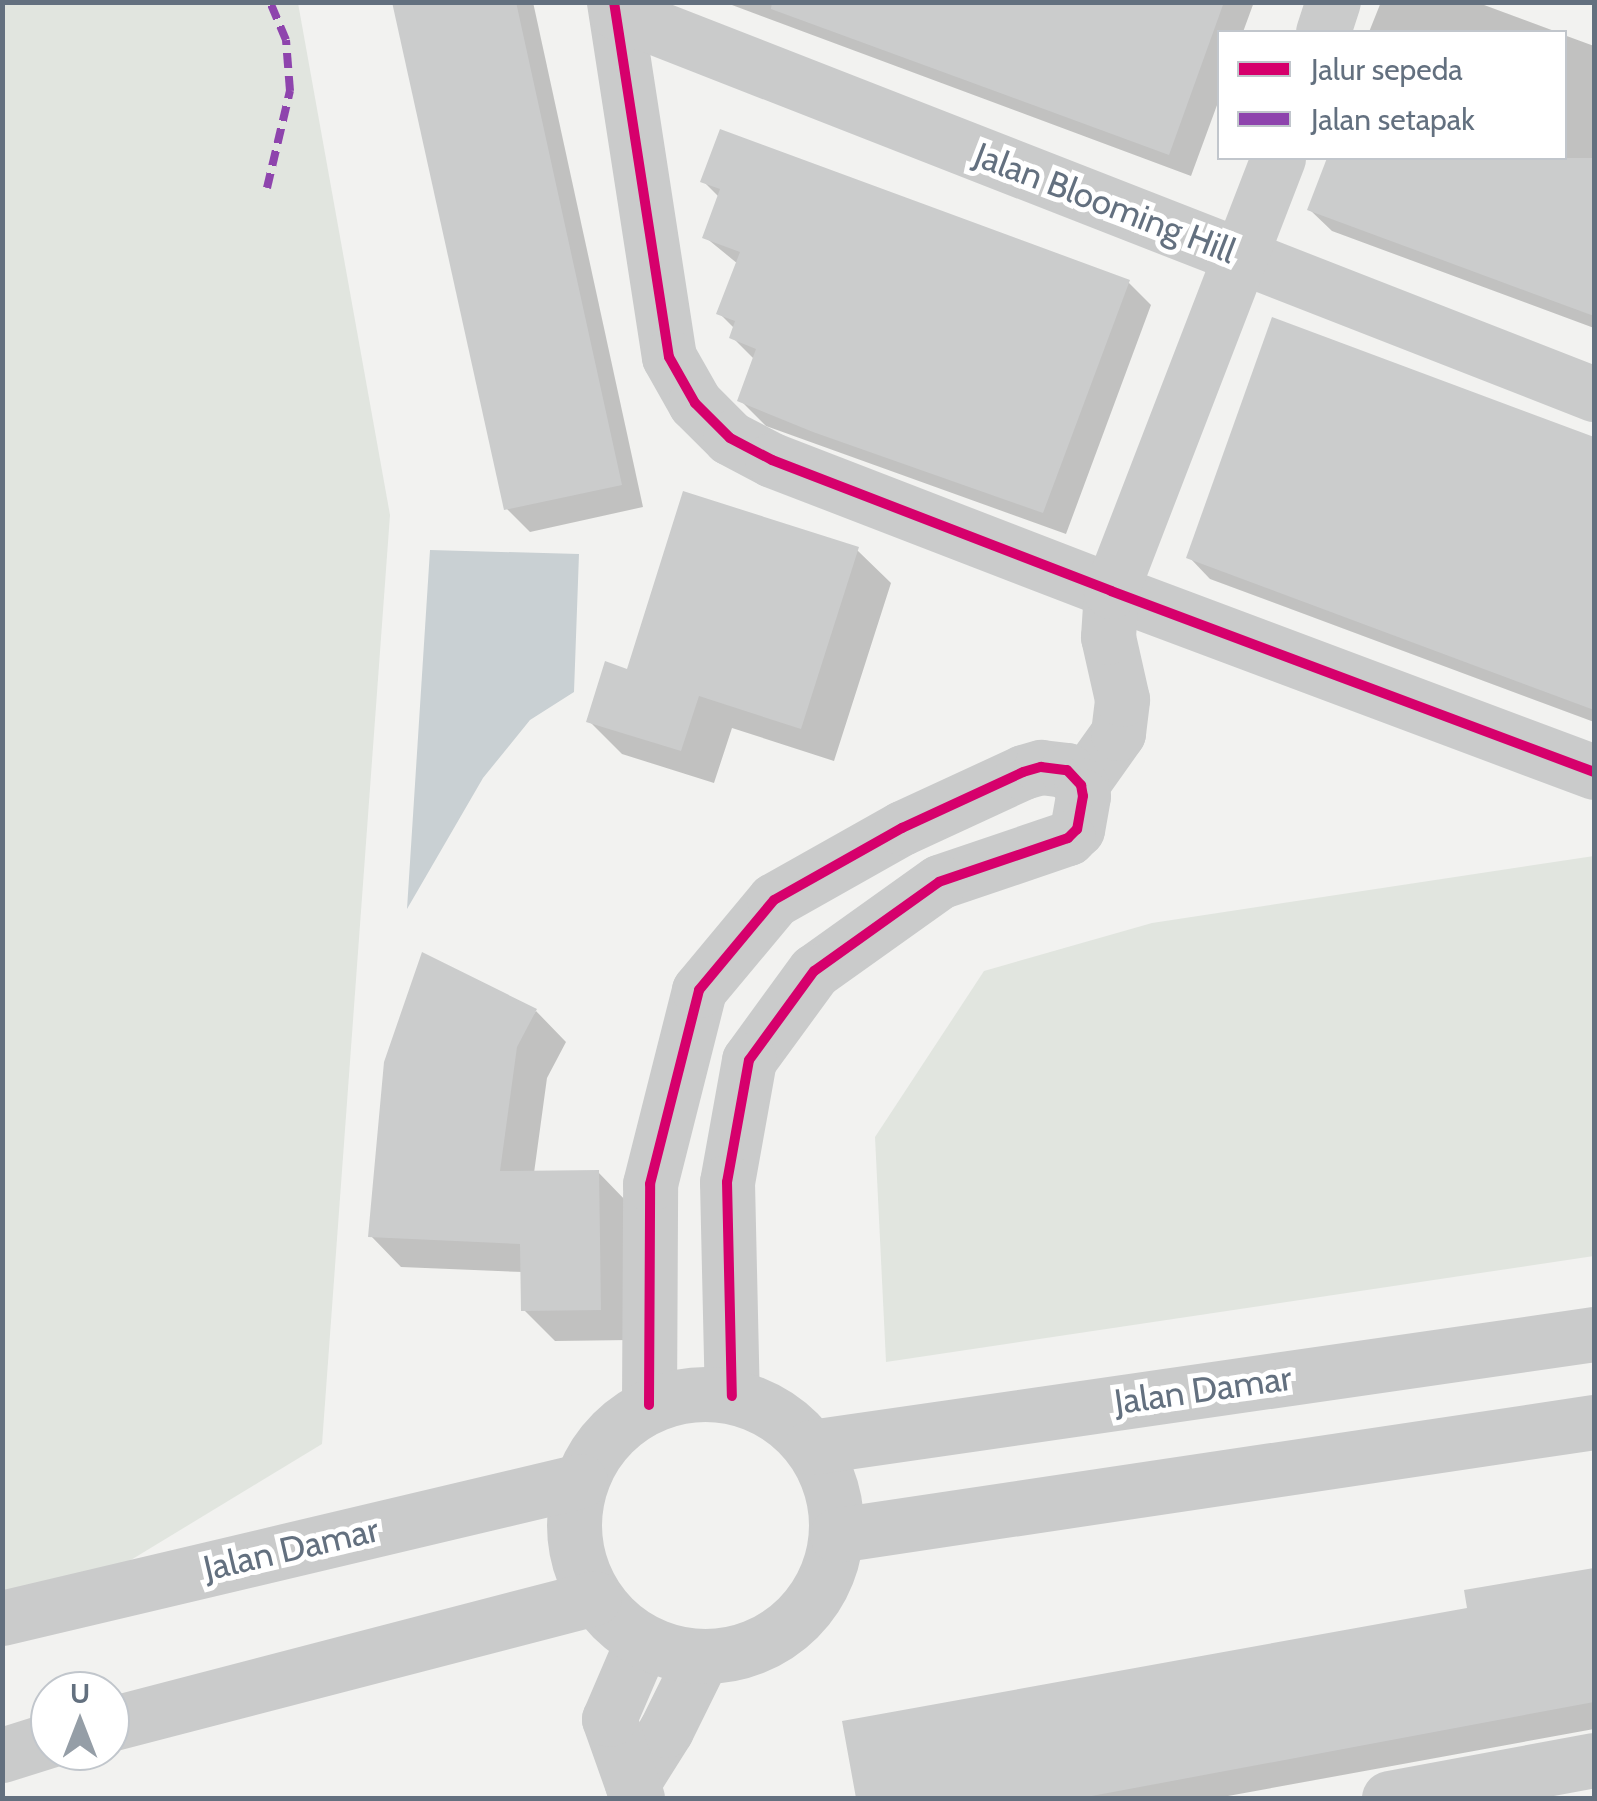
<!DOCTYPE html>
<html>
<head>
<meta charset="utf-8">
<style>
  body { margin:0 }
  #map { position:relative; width:1597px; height:1801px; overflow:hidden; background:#f2f2f0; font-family:Cabin,sans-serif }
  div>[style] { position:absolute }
  .green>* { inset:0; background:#e1e5df }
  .water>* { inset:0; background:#c9d0d3 }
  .shadow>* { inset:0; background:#0003 }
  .building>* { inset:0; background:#cbcccc }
  .minor>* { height:55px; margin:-27.5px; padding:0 27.5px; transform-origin:27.5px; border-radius:27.5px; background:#cacbcb }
  .tertiary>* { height:55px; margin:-27.5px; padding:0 27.5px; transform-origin:27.5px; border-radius:27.5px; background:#cacbcb }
  .tertiary>.ring { margin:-27.5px; padding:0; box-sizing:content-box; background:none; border:55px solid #cacbcb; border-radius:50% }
  .quiet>* { height:8px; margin-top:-4px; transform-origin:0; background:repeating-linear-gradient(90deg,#8e44ad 0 15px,transparent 0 23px) }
  .cycleway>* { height:10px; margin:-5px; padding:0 5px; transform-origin:5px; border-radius:5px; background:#d6006c }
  span { translate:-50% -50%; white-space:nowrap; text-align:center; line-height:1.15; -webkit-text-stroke:10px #fff; paint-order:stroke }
  .street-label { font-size:35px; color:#63707f }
  .frame { position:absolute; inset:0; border:5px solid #63707f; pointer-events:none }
  .legend { position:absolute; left:1217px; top:30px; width:350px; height:130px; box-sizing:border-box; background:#fff; border:2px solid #c1c6cc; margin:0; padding:12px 18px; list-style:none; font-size:30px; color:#63707f }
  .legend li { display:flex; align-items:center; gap:20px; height:50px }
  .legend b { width:50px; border:2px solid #c1c6cc }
  .north { position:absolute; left:30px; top:1671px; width:100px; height:100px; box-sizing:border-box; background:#fff; border:2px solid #c1c6cc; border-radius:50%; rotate:0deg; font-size:28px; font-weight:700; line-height:40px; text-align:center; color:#63707f }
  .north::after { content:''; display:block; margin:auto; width:35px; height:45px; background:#959ea7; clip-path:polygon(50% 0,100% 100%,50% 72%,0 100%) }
</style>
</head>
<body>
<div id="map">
  <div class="green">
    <div style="clip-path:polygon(3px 3px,298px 3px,390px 515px,322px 1444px,60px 1603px,3px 1618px)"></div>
    <div style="clip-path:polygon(1594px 856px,1594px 1256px,886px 1362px,875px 1137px,984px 971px,1152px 923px)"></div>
  </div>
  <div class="water">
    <div style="clip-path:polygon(430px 550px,579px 554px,574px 692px,530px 720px,483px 778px,407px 909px)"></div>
  </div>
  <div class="shadow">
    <div style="clip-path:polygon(396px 2px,533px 2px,643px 507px,530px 532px,507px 509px)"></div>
    <div style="clip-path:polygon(724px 2px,1254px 2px,1243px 32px,1220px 32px,1220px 97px,1191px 176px)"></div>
    <div style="clip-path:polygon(1381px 2px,1476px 2px,1557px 32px,1369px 32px)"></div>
    <div style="clip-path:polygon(1564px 35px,1594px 46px,1594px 328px,1332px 231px,1310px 210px,1330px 158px,1564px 158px)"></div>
    <div style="clip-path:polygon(703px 181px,1128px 282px,1151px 305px,1066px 534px,766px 426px,740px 400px,755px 360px,732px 337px,735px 329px,719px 313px,738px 264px,705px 237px,720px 198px)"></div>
    <div style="clip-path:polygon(1274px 320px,1594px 441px,1594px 722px,1210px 579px,1189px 557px)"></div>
    <div style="clip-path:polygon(857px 550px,891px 583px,834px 761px,732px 728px,714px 783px,622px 754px,589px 721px,629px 672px)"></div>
    <div style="clip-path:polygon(536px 1011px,566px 1042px,547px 1078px,534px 1173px,598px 1172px,628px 1203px,630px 1340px,555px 1341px,524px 1310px,523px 1272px,401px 1267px,371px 1236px)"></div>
    <div style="clip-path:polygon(1594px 1569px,1594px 1729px,1217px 1798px,858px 1798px,845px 1723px,1470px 1610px,1467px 1592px)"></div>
  </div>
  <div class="building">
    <div style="clip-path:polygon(392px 2px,516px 2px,622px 485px,504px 510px)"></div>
    <div style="clip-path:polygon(772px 2px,1224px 2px,1169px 155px,771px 9px)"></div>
    <div style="clip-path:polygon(720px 129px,1130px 280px,1043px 513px,813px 432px,737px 401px,756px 349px,729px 338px,735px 321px,716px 314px,740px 252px,702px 238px,720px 189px,700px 182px)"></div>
    <div style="clip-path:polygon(1327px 158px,1594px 158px,1594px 316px,1307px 210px)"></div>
    <div style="clip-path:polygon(1272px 317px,1594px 437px,1594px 710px,1186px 558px)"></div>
    <div style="clip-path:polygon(683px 491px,859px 547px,801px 729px,699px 696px,681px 751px,586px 722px,605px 661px,627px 669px)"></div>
    <div style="clip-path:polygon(422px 952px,537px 1009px,517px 1047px,500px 1171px,599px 1170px,601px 1310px,521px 1311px,520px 1244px,368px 1237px,384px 1062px)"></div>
    <div style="clip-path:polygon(1594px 1568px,1594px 1702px,1081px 1798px,856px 1798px,842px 1721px,1467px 1608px,1464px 1590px)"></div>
  </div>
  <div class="minor">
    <div style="left:614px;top:2px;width:359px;rotate:81.2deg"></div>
    <div style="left:669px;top:357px;width:53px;rotate:60.5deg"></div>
    <div style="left:695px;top:403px;width:49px;rotate:45deg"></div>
    <div style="left:730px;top:438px;width:47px;rotate:27.6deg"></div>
    <div style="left:772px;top:460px;width:363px;rotate:21.1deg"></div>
    <div style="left:1111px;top:591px;width:516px;rotate:20.54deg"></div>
    <div style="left:616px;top:12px;width:1050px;rotate:21.34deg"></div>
    <div style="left:1323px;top:32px;width:32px;rotate:-72deg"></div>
    <div style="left:1081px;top:785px;width:64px;rotate:-54.6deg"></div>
    <div style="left:1118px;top:733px;width:34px;rotate:-83deg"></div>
    <div style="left:1122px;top:699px;width:64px;rotate:-102.7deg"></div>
    <div style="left:1108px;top:637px;width:46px;rotate:-86.3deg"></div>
    <div style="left:1111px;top:591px;width:464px;rotate:-68.9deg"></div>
    <div style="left:649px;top:1405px;width:221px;rotate:-89.7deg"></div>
    <div style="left:650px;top:1184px;width:200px;rotate:-75.8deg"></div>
    <div style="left:699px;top:990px;width:117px;rotate:-50.2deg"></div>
    <div style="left:774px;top:900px;width:147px;rotate:-29.4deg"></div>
    <div style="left:902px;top:828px;width:133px;rotate:-24.8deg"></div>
    <div style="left:1023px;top:772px;width:19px;rotate:-16deg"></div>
    <div style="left:1041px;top:767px;width:26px;rotate:7deg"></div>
    <div style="left:1067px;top:770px;width:21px;rotate:47deg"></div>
    <div style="left:1081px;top:785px;width:11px;rotate:80deg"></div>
    <div style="left:1083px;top:796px;width:34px;rotate:100deg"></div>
    <div style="left:1077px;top:829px;width:13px;rotate:135deg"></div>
    <div style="left:1068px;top:838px;width:136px;rotate:161.2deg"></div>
    <div style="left:939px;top:882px;width:153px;rotate:144.5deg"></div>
    <div style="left:814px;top:971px;width:110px;rotate:126.1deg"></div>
    <div style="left:749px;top:1060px;width:124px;rotate:100.2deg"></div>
    <div style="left:727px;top:1182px;width:214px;rotate:88.7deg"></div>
    <div style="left:632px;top:1784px;width:64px;rotate:-57.8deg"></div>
    <div style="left:666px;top:1730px;width:81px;rotate:-63.7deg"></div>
    <div style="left:637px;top:1798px;width:84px;rotate:-109.5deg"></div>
    <div style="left:609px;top:1719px;width:84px;rotate:-66.8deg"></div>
    <div style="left:1389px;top:1798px;width:208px;rotate:-10.5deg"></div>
  </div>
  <div class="tertiary">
    <div class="ring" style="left:574px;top:1394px;width:207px;height:207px"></div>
    <div style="left:811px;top:1447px;width:791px;rotate:-8.21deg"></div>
    <div style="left:837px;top:1535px;width:765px;rotate:-8.49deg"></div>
    <div style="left:2px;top:1618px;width:594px;rotate:-13.33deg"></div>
    <div style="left:110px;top:1724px;width:500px;rotate:-14.59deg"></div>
    <div style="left:2px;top:1755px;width:50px;rotate:-17.4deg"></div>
  </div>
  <div class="quiet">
    <div style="left:267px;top:188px;width:100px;rotate:-76.7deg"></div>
    <div style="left:290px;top:91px;width:51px;rotate:-94.5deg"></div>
    <div style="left:286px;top:40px;width:41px;rotate:-112.8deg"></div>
  </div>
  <div class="cycleway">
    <div style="left:614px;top:2px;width:359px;rotate:81.2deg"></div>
    <div style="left:669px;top:357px;width:53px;rotate:60.5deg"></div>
    <div style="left:695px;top:403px;width:49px;rotate:45deg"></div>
    <div style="left:730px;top:438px;width:47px;rotate:27.6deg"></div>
    <div style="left:772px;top:460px;width:363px;rotate:21.1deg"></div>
    <div style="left:1111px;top:591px;width:516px;rotate:20.54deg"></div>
    <div style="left:649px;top:1405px;width:221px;rotate:-89.7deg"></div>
    <div style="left:650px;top:1184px;width:200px;rotate:-75.8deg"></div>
    <div style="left:699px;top:990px;width:117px;rotate:-50.2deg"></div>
    <div style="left:774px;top:900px;width:147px;rotate:-29.4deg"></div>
    <div style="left:902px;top:828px;width:133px;rotate:-24.8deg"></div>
    <div style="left:1023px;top:772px;width:19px;rotate:-16deg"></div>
    <div style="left:1041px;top:767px;width:26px;rotate:7deg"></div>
    <div style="left:1067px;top:770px;width:21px;rotate:47deg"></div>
    <div style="left:1081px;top:785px;width:11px;rotate:80deg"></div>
    <div style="left:1083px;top:796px;width:34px;rotate:100deg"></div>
    <div style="left:1077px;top:829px;width:13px;rotate:135deg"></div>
    <div style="left:1068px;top:838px;width:136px;rotate:161.2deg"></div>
    <div style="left:939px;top:882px;width:153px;rotate:144.5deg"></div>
    <div style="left:814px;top:971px;width:110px;rotate:126.1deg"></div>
    <div style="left:749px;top:1060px;width:124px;rotate:100.2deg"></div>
    <div style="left:727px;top:1182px;width:214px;rotate:88.7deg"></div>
  </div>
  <div class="street-label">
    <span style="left:1105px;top:203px;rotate:21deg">Jalan Blooming Hill</span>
    <span style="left:1203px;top:1390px;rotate:-8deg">Jalan Damar</span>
    <span style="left:291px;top:1549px;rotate:-13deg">Jalan Damar</span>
  </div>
  <div class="frame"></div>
  <ul class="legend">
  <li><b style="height:12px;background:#d6006c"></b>Jalur sepeda</li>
  <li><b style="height:12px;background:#8e44ad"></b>Jalan setapak</li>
  </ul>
  <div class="north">U</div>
</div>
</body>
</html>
